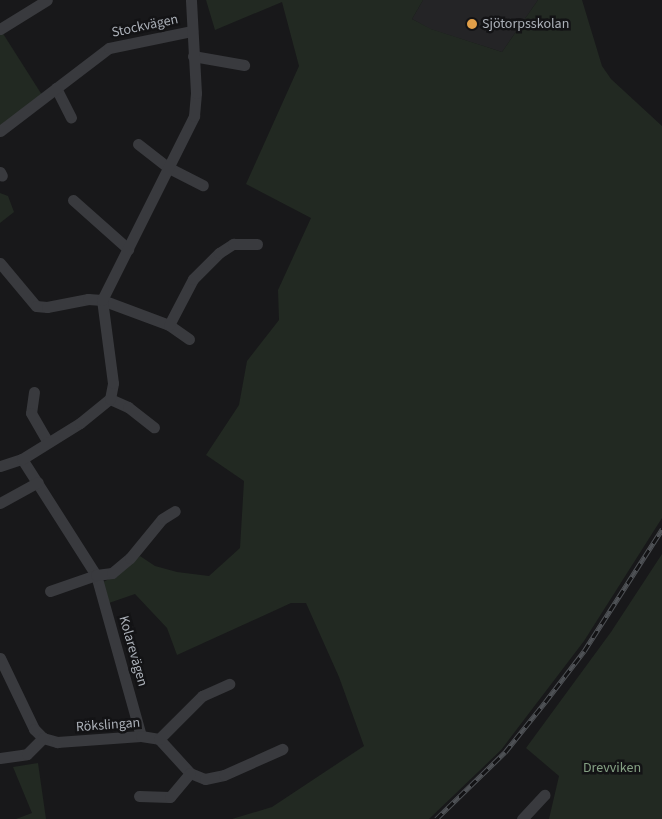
<!DOCTYPE html>
<html>
<head>
<meta charset="utf-8">
<style>
  body { margin:0 }
  #map { position:relative; width:662px; height:819px; overflow:hidden; background:#18181a; font-family:"Source Sans 3",sans-serif }
  div>[style] { position:absolute }
  .built>* { inset:0; background:#242426 }
  .green>* { inset:0; background:#222922 }
  .minor>* { height:11px; margin:-5.5px; padding:0 5.5px; transform-origin:5.5px; border-radius:5.5px; background:#393a3e }
  .rail>* { height:4.5px; margin-top:-2.25px; transform-origin:0; background:repeating-linear-gradient(90deg,#131315 0 8px,#4e5155 0 16px); box-sizing:border-box; border-block:1px solid #4e5155 }
  .dots>* { width:14px; height:14px; translate:-50% -50%; box-sizing:border-box; border:2px solid #131315; border-radius:50% }
  span { translate:-50% -50%; white-space:nowrap; text-align:center; line-height:1.15; -webkit-text-stroke:5px #131315; paint-order:stroke }
  .poi-label { font-size:14px; color:#abb0b8 }
  .left { translate:0 -50%; text-align:left }
  .street-label { font-size:14px; color:#abb0b8 }
  .park-label { font-size:14px; color:#85a184 }
</style>
</head>
<body>
<div id="map">
  <div class="built">
    <div style="clip-path:polygon(423px 0,538px 0,502px 52px,430px 29px,412px 19px)"></div>
  </div>
  <div class="green">
    <div style="clip-path:polygon(206px 0,423px 0,412px 19px,431px 29px,502px 52px,538px 0,582px 0,602px 66px,611px 79px,662px 126px,662px 518px,584px 641px,501px 750px,429px 819px,232px 819px,272px 807px,364px 746px,339px 677px,306px 603px,291px 603px,177px 655px,167px 628px,135px 594px,106px 604px,101px 583px,121px 573px,140px 556px,155px 566px,177px 572px,209px 576px,240px 548px,244px 481px,206px 455px,239px 405px,247px 361px,279px 320px,278px 290px,311px 218px,246px 184px,299px 66px,282px 2px,215px 30px)"></div>
    <div style="clip-path:polygon(2px 32px,42px 95px,0 126px,0 33px)"></div>
    <div style="clip-path:polygon(0 193px,8px 196px,14px 212px,0 223px)"></div>
    <div style="clip-path:polygon(662px 554px,662px 819px,549px 819px,559px 776px,526px 748px,611px 632px)"></div>
    <div style="clip-path:polygon(38px 763px,46px 819px,16px 819px,32px 813px,13px 767px)"></div>
  </div>
  <div class="minor">
    <div style="left:0;top:29px;width:55px;rotate:-31.7deg"></div>
    <div style="left:193px;top:56px;width:52px;rotate:10deg"></div>
    <div style="left:56px;top:88px;width:33px;rotate:63deg"></div>
    <div style="left:0;top:131px;width:137px;rotate:-37.3deg"></div>
    <div style="left:109px;top:48px;width:85px;rotate:-11.6deg"></div>
    <div style="left:138px;top:144px;width:39px;rotate:38deg"></div>
    <div style="left:169px;top:168px;width:38px;rotate:27deg"></div>
    <div style="left:0;top:172px;width:4px;rotate:63deg"></div>
    <div style="left:73px;top:200px;width:74px;rotate:41.7deg"></div>
    <div style="left:0;top:263px;width:56px;rotate:50.1deg"></div>
    <div style="left:36px;top:306px;width:11px;rotate:5deg"></div>
    <div style="left:47px;top:307px;width:42px;rotate:-11deg"></div>
    <div style="left:88px;top:299px;width:14px;rotate:4deg"></div>
    <div style="left:102px;top:300px;width:72px;rotate:20.5deg"></div>
    <div style="left:189px;top:339px;width:24px;rotate:-145deg"></div>
    <div style="left:169px;top:325px;width:52px;rotate:-62.4deg"></div>
    <div style="left:193px;top:279px;width:37px;rotate:-45deg"></div>
    <div style="left:219px;top:253px;width:17px;rotate:-33deg"></div>
    <div style="left:233px;top:244px;width:24px"></div>
    <div style="left:34px;top:392px;width:21px;rotate:98deg"></div>
    <div style="left:31px;top:413px;width:34px;rotate:60deg"></div>
    <div style="left:110px;top:399px;width:20px;rotate:24deg"></div>
    <div style="left:128px;top:407px;width:33px;rotate:38deg"></div>
    <div style="left:22px;top:459px;width:138px;rotate:57.5deg"></div>
    <div style="left:96px;top:575px;width:167px;rotate:74.4deg"></div>
    <div style="left:0;top:466px;width:23px;rotate:-18deg"></div>
    <div style="left:22px;top:459px;width:68px;rotate:-31.8deg"></div>
    <div style="left:80px;top:423px;width:38px;rotate:-39deg"></div>
    <div style="left:110px;top:399px;width:16px;rotate:-79deg"></div>
    <div style="left:113px;top:383px;width:84px;rotate:-97.5deg"></div>
    <div style="left:102px;top:300px;width:206px;rotate:-63.4deg"></div>
    <div style="left:194px;top:116px;width:23px;rotate:-85deg"></div>
    <div style="left:196px;top:93px;width:93px;rotate:-93.1deg"></div>
    <div style="left:0;top:503px;width:43px;rotate:-28.9deg"></div>
    <div style="left:50px;top:591px;width:49px;rotate:-19.2deg"></div>
    <div style="left:96px;top:575px;width:16px;rotate:-7deg"></div>
    <div style="left:112px;top:573px;width:23px;rotate:-40deg"></div>
    <div style="left:130px;top:558px;width:50px;rotate:-50.6deg"></div>
    <div style="left:162px;top:519px;width:15px;rotate:-32deg"></div>
    <div style="left:0;top:658px;width:79px;rotate:64.4deg"></div>
    <div style="left:34px;top:729px;width:13px;rotate:45deg"></div>
    <div style="left:43px;top:738px;width:15px;rotate:16deg"></div>
    <div style="left:57px;top:742px;width:84px;rotate:-4.1deg"></div>
    <div style="left:141px;top:736px;width:18px;rotate:9deg"></div>
    <div style="left:159px;top:739px;width:46px;rotate:47.6deg"></div>
    <div style="left:190px;top:773px;width:16px;rotate:22deg"></div>
    <div style="left:205px;top:779px;width:19px;rotate:-12deg"></div>
    <div style="left:224px;top:775px;width:64px;rotate:-24.1deg"></div>
    <div style="left:159px;top:739px;width:61px;rotate:-45deg"></div>
    <div style="left:202px;top:696px;width:30px;rotate:-24deg"></div>
    <div style="left:0;top:758px;width:27px;rotate:-8deg"></div>
    <div style="left:27px;top:754px;width:23px;rotate:-45deg"></div>
    <div style="left:139px;top:796px;width:31px;rotate:2deg"></div>
    <div style="left:170px;top:797px;width:31px;rotate:-50deg"></div>
    <div style="left:522px;top:819px;width:33px;rotate:-47deg"></div>
  </div>
  <div class="rail">
    <div style="left:436px;top:819px;width:96px;rotate:-44.2deg"></div>
    <div style="left:505px;top:752px;width:64px;rotate:-51.3deg"></div>
    <div style="left:545px;top:702px;width:64px;rotate:-52.6deg"></div>
    <div style="left:584px;top:651px;width:145px;rotate:-57.4deg"></div>
  </div>
  <div class="dots">
    <div style="left:472px;top:24px;background:#e19f49"></div>
  </div>
  <div class="poi-label">
    <span class="left" style="left:482px;top:24px">Sjötorpsskolan</span>
  </div>
  <div class="street-label">
    <span style="left:145px;top:26px;rotate:-12deg">Stockvägen</span>
    <span style="left:133px;top:651px;rotate:74deg">Kolarevägen</span>
    <span style="left:108px;top:725px;rotate:-4deg">Rökslingan</span>
  </div>
  <div class="park-label">
    <span style="left:612px;top:768px">Drevviken</span>
  </div>
</div>
</body>
</html>
